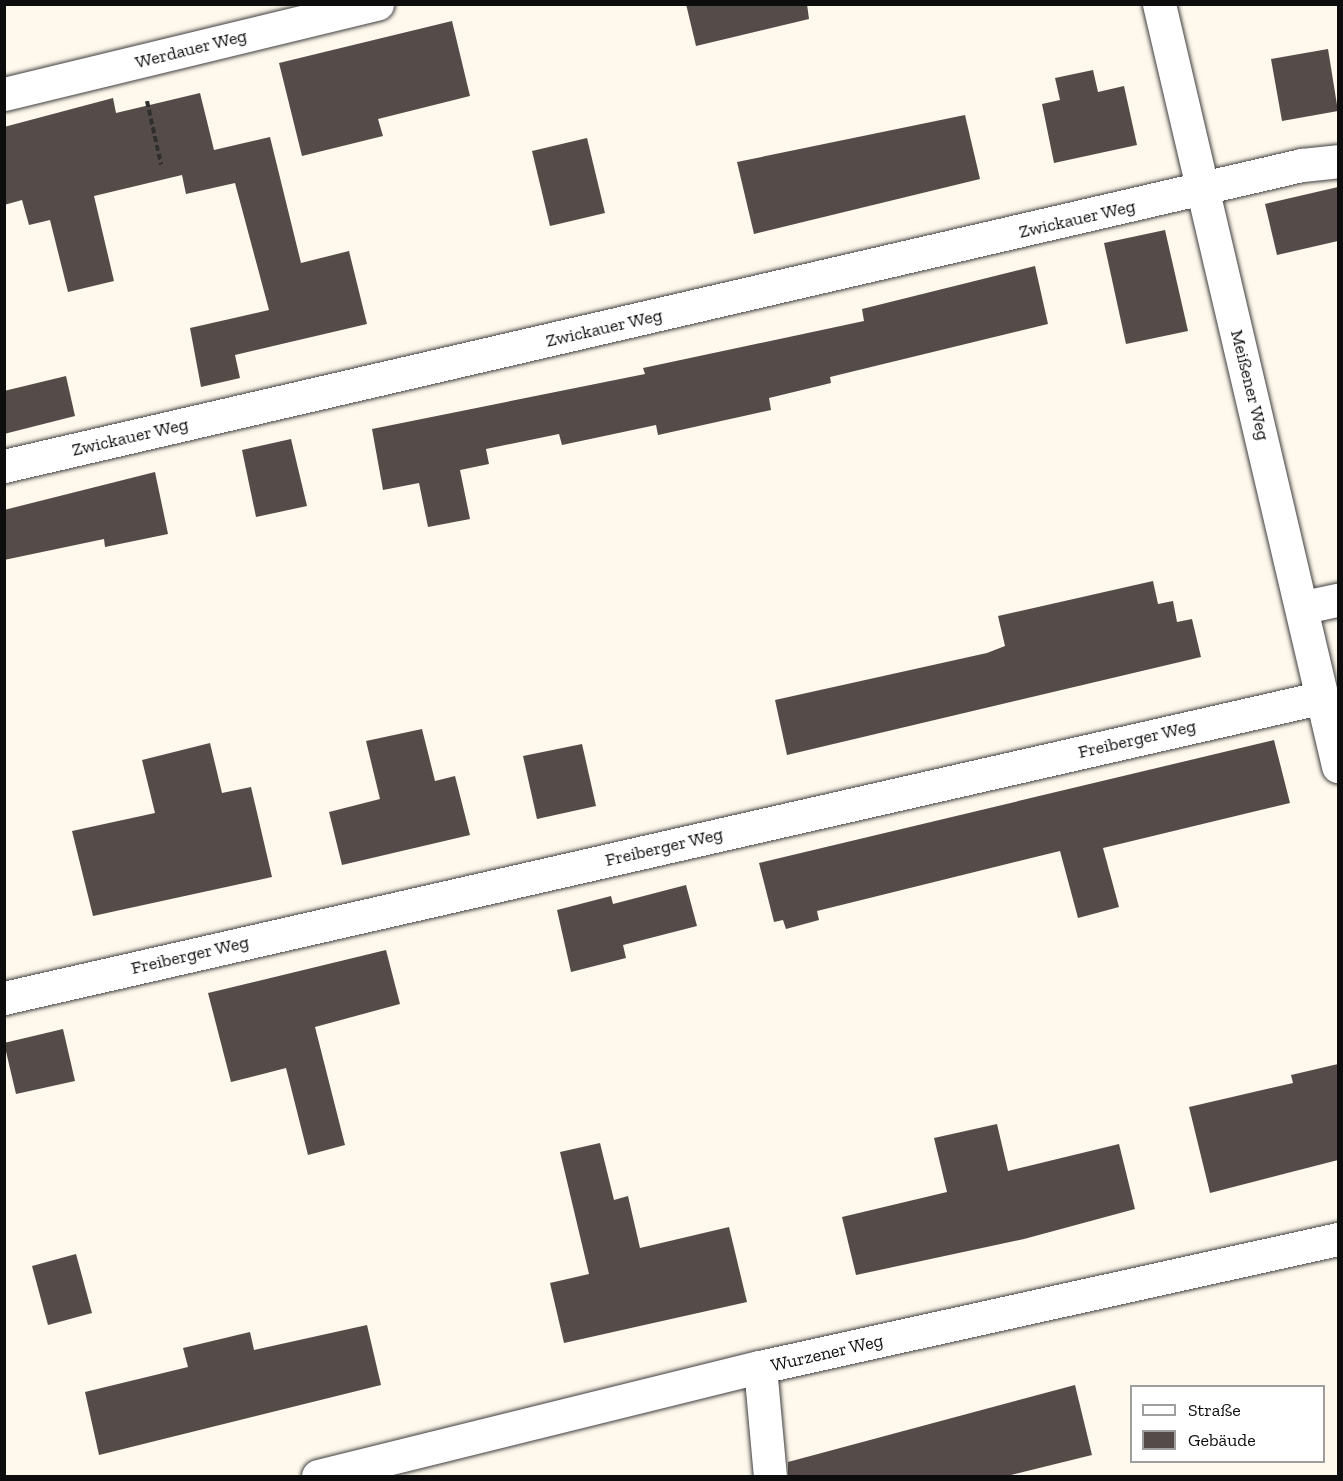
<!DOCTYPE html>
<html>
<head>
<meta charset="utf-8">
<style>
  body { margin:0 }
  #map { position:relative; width:1343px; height:1481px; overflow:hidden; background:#fff8ec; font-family:"Zilla Slab",serif }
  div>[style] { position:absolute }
  .building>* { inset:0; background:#554c49 }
  .path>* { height:4px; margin-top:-2px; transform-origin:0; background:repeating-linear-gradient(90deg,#2f2f2f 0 6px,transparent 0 9px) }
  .roads { filter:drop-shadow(0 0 2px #404040) drop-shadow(0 0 2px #404040) }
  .street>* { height:33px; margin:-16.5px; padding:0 16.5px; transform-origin:16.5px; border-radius:16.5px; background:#fff }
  span { translate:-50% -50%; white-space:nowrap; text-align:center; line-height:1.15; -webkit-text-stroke:6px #fff; paint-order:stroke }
  .street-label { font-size:18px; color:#0d0d0d }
  .frame { position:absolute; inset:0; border:6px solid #0d0d0d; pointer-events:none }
  .legend { position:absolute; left:1130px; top:1385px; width:195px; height:78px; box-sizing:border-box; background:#fff; border:2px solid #9e9e9e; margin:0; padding:8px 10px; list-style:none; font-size:18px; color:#0d0d0d }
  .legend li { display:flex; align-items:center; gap:12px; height:30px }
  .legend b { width:30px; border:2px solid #9e9e9e }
</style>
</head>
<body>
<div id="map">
  <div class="building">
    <div style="clip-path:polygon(686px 4px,807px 4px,809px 19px,696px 46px)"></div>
    <div style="clip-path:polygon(452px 21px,470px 96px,378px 119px,383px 136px,302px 156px,279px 63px)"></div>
    <div style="clip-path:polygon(1328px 49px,1338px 111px,1282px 121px,1271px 59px)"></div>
    <div style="clip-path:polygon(1093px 70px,1098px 92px,1124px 86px,1137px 145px,1054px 163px,1042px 104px,1060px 100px,1055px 78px)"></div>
    <div style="clip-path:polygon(200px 93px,214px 150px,270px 137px,301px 263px,349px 251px,367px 324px,235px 355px,240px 378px,201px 387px,190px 328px,269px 310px,235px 183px,186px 194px,182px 175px,94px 196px,114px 281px,68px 292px,50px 220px,29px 225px,22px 200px,4px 205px,4px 127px,113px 98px,116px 113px)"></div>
    <div style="clip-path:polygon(965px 115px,980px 179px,754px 234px,737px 162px)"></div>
    <div style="clip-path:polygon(587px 138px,605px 213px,550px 226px,532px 151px)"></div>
    <div style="clip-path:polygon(1338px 187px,1338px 241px,1277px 255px,1265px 204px)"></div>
    <div style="clip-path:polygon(1165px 230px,1188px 331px,1126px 344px,1104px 243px)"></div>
    <div style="clip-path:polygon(1035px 266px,1048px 324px,830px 377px,831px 383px,769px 398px,771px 410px,658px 435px,656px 425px,562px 445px,559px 434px,486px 449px,489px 464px,460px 470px,470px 519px,428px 527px,419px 483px,383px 490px,372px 429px,645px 374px,643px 368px,864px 321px,862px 309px)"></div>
    <div style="clip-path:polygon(66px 376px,75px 416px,4px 434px,4px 391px)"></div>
    <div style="clip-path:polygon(291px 439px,307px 506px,256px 517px,242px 450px)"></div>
    <div style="clip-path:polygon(155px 472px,168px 534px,105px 547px,104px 539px,4px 560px,4px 510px)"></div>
    <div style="clip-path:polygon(1153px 581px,1158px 604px,1173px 601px,1177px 622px,1192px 619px,1201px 657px,787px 755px,775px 700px,987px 653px,1005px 646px,998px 616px)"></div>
    <div style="clip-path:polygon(422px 729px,435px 781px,455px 776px,470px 835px,342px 865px,329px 812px,380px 799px,366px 741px)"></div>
    <div style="clip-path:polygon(1274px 740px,1290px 803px,1103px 848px,1119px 907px,1078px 918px,1060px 851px,817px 911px,819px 920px,786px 929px,783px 920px,774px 922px,759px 863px)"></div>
    <div style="clip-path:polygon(210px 743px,222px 793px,251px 787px,272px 877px,93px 916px,72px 831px,155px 813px,142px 760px)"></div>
    <div style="clip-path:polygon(582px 744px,596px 806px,537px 819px,523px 756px)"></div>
    <div style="clip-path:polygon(686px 885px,697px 926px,623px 945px,626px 958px,571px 972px,557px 910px,611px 896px,613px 904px)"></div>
    <div style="clip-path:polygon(386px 950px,400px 1004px,315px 1027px,345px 1145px,308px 1155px,286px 1068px,231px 1082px,208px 993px)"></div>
    <div style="clip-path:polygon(63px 1029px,75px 1081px,16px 1094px,4px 1043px)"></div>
    <div style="clip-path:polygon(1338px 1064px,1338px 1160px,1210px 1193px,1189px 1107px,1293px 1083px,1291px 1075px)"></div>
    <div style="clip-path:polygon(997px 1124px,1008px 1171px,1119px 1144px,1135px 1209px,1024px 1239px,856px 1275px,842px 1217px,947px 1192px,934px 1138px)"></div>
    <div style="clip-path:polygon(600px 1143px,614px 1200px,628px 1196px,640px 1248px,729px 1227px,747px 1302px,564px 1343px,550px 1283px,589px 1274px,560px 1152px)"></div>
    <div style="clip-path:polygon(76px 1254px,92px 1313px,48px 1325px,32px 1266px)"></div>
    <div style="clip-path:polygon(367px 1325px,381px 1385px,99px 1455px,85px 1392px,188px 1367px,183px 1348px,250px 1332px,254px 1350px)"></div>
    <div style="clip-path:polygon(1075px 1385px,1092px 1455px,1007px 1476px,788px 1476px,788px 1462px)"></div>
  </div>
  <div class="path">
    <div style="left:147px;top:101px;width:65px;rotate:77.5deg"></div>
  </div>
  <div class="roads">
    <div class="street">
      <div style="left:1159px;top:4px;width:783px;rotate:76.78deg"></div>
      <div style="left:4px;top:94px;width:384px;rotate:-13.6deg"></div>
      <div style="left:4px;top:466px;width:1332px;rotate:-13.06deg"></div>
      <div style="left:1302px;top:165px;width:36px;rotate:-6deg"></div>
      <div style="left:1304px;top:607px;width:35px;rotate:-12deg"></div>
      <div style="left:4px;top:998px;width:1353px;rotate:-12.85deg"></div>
      <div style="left:760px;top:1367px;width:109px;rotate:84.8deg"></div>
      <div style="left:318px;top:1476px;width:455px;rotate:-13.9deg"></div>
      <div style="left:760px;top:1367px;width:592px;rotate:-12.49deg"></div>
    </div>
  </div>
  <div class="street-label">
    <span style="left:191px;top:49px;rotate:-14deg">Werdauer Weg</span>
    <span style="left:1077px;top:219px;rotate:-13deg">Zwickauer Weg</span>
    <span style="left:604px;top:328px;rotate:-13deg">Zwickauer Weg</span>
    <span style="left:1250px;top:385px;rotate:76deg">Meißener Weg</span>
    <span style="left:130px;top:437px;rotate:-13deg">Zwickauer Weg</span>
    <span style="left:1137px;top:739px;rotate:-13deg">Freiberger Weg</span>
    <span style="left:664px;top:847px;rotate:-13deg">Freiberger Weg</span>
    <span style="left:190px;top:955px;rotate:-13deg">Freiberger Weg</span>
    <span style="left:827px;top:1353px;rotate:-13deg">Wurzener Weg</span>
  </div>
  <div class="frame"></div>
  <ul class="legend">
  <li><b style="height:8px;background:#fff"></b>Straße</li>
  <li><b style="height:16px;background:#554c49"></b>Gebäude</li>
  </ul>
</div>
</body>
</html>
